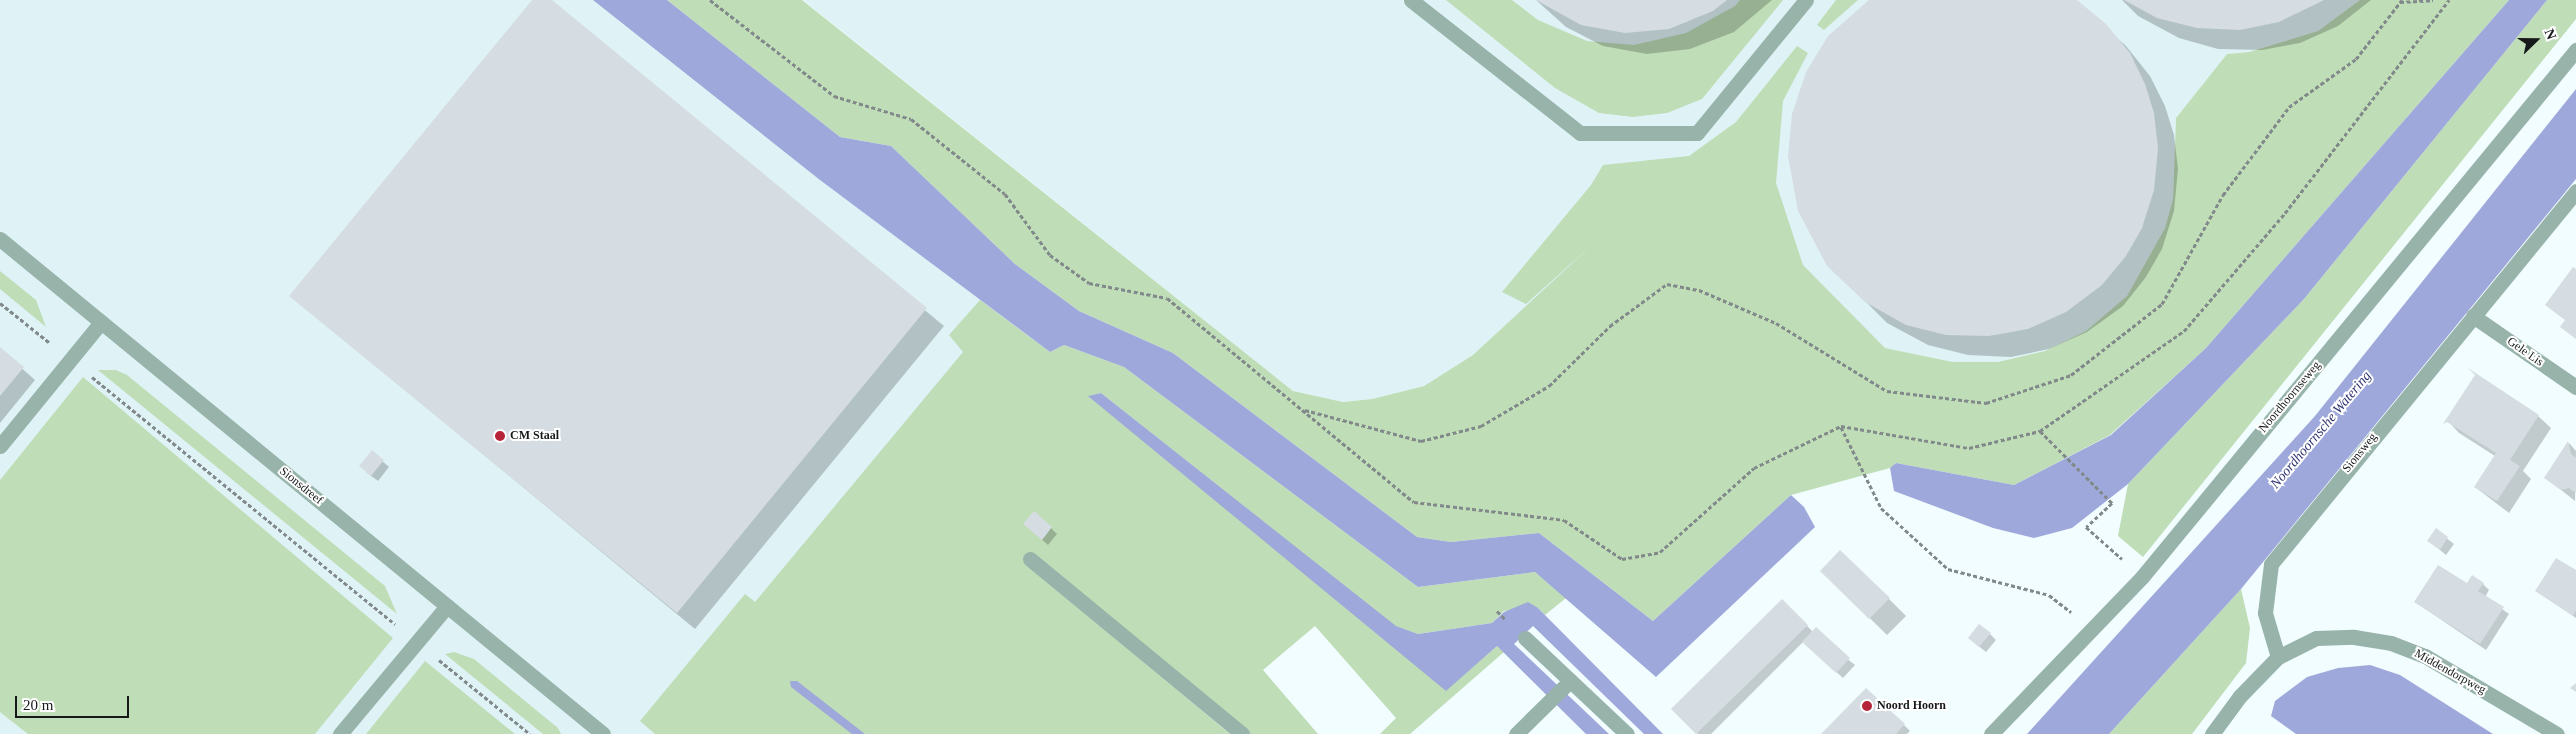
<!DOCTYPE html>
<html>
<head>
<meta charset="utf-8">
<style>
  body { margin:0 }
  #map { position:relative; width:2576px; height:734px; overflow:hidden; background:#f2fdff; font-family:Georgia,serif }
  div>[style] { position:absolute }
  .built>* { inset:0; background:#dff3f6 }
  .green>* { inset:0; background:#bfddb7 }
  .water>* { inset:0; background:#9ea8da }
  .shadow>* { inset:0; background:#0003 }
  .building>* { inset:0; background:#d5dce2 }
  .path>* { height:3px; margin-top:-1.5px; transform-origin:0; background:repeating-linear-gradient(90deg,#82898a 0 4px,transparent 0 6.5px) }
  .minor>* { height:15px; margin:-7.5px; padding:0 7.5px; transform-origin:7.5px; border-radius:7.5px; background:#97b3aa }
  .dots>* { width:14px; height:14px; translate:-50% -50%; box-sizing:border-box; border:2px solid #fff; border-radius:50% }
  span { translate:-50% -50%; white-space:nowrap; text-align:center; line-height:1.15; -webkit-text-stroke:4px #fff; paint-order:stroke }
  .street-label { font-size:12px; color:#16191a }
  .poi-label { font-size:12px; color:#16191a; font-weight:700 }
  .left { translate:0 -50%; text-align:left }
  .water-label { font-size:14px; color:#2e3370; font-style:italic }
  .north { position:absolute; left:2511px; top:15px; width:50px; height:50px; -webkit-text-stroke:4px #fff; paint-order:stroke; rotate:68deg; font-size:14px; font-weight:700; line-height:20px; text-align:center; color:#16191a }
  .north::after { content:''; display:block; margin:auto; width:18px; height:22px; background:#16191a; clip-path:polygon(50% 0,100% 100%,50% 72%,0 100%) }
  .scale { position:absolute; left:15px; top:696px; width:114px; height:22px; box-sizing:border-box; border:2px solid #16191a; border-top:0; padding-left:6px; font-size:15px; line-height:18px; white-space:nowrap; color:#16191a; -webkit-text-stroke:4px #fff; paint-order:stroke }
</style>
</head>
<body>
<div id="map">
  <div class="built">
    <div style="clip-path:polygon(0 0,632px 0,1009px 303px,752px 622px,886px 734px,0 734px)"></div>
    <div style="clip-path:polygon(803px 0,2360px 0,2318px 31px,2249px 52px,2227px 54px,2176px 118px,2173px 199px,2165px 228px,2127px 296px,2086px 331px,2045px 351px,1998px 362px,1953px 362px,1885px 348px,1473px 355px,1424px 386px,1372px 399px,1343px 402px,1293px 391px)"></div>
  </div>
  <div class="green">
    <div style="clip-path:polygon(667px 0,802px 0,1293px 391px,1343px 402px,1372px 399px,1424px 386px,1473px 355px,1593px 244px,1526px 304px,1502px 292px,1591px 185px,1603px 165px,1689px 156px,1736px 122px,1797px 46px,1808px 53px,1783px 101px,1776px 183px,1803px 265px,1885px 348px,1953px 362px,1998px 362px,2045px 351px,2086px 331px,2127px 296px,2165px 228px,2173px 199px,2176px 118px,2227px 54px,2249px 52px,2318px 31px,2360px 0,2509px 0,2206px 348px,2110px 435px,2014px 485px,1896px 463px,1890px 468px,1791px 495px,1653px 621px,1539px 533px,1451px 542px,1417px 537px,1173px 353px,1079px 311px,1015px 264px,891px 146px,840px 137px)"></div>
    <div style="clip-path:polygon(1446px 0,1512px 0,1538px 20px,1587px 41px,1634px 45px,1686px 33px,1735px 6px,1740px 0,1783px 0,1702px 99px,1667px 113px,1633px 117px,1599px 113px,1555px 88px)"></div>
    <div style="clip-path:polygon(1836px 0,1858px 0,1824px 30px,1817px 25px)"></div>
    <div style="clip-path:polygon(2547px 0,2576px 0,2576px 19px,2143px 557px,2118px 536px,2128px 484px,2304px 299px)"></div>
    <div style="clip-path:polygon(0 271px,36px 300px,46px 327px,0 289px)"></div>
    <div style="clip-path:polygon(980px 300px,1050px 352px,1064px 345px,1124px 367px,1418px 587px,1535px 572px,1566px 598px,1545px 615px,1538px 608px,1504px 611px,1492px 623px,1418px 634px,1395px 626px,1101px 393px,1089px 396px,1446px 690px,1497px 646px,1504px 652px,1410px 734px,1380px 734px,1396px 718px,1315px 626px,1263px 670px,1318px 734px,1249px 734px,1025px 564px,1230px 734px,655px 734px,640px 721px,745px 594px,755px 602px,963px 352px,949px 335px)"></div>
    <div style="clip-path:polygon(98px 370px,116px 370px,127px 375px,385px 586px,397px 614px)"></div>
    <div style="clip-path:polygon(83px 377px,393px 638px,315px 734px,28px 734px,0 712px,0 480px)"></div>
    <div style="clip-path:polygon(2241px 589px,2250px 628px,2246px 663px,2192px 734px,2109px 734px)"></div>
    <div style="clip-path:polygon(454px 652px,474px 659px,558px 728px,561px 734px,543px 734px,445px 654px)"></div>
    <div style="clip-path:polygon(425px 661px,515px 734px,366px 734px)"></div>
  </div>
  <div class="water">
    <div style="clip-path:polygon(593px 0,667px 0,840px 137px,891px 146px,1015px 264px,1079px 311px,1173px 353px,1417px 537px,1451px 542px,1539px 533px,1653px 621px,1791px 495px,1804px 507px,1815px 527px,1656px 677px,1535px 572px,1418px 587px,1124px 367px,1064px 345px,1050px 352px,820px 180px)"></div>
    <div style="clip-path:polygon(2509px 0,2547px 0,2304px 299px,2128px 484px,2072px 528px,2034px 538px,1993px 528px,1894px 491px,1890px 468px,1896px 463px,2014px 485px,2111px 435px,2206px 348px)"></div>
    <div style="clip-path:polygon(2576px 89px,2576px 179px,2241px 589px,2109px 734px,2027px 734px,2315px 416px)"></div>
    <div style="clip-path:polygon(1101px 393px,1396px 626px,1418px 634px,1492px 623px,1504px 612px,1528px 602px,1538px 608px,1663px 734px,1644px 734px,1533px 626px,1514px 644px,1609px 734px,1586px 734px,1497px 646px,1446px 691px,1088px 396px)"></div>
    <div style="clip-path:polygon(2370px 665px,2400px 675px,2493px 734px,2296px 734px,2271px 716px,2275px 701px,2307px 677px,2338px 668px)"></div>
    <div style="clip-path:polygon(790px 681px,797px 681px,865px 734px,852px 734px,791px 687px)"></div>
  </div>
  <div class="shadow">
    <div style="clip-path:polygon(534px 0,550px 0,944px 326px,695px 629px,291px 296px)"></div>
    <div style="clip-path:polygon(1536px 0,1772px 0,1734px 32px,1690px 49px,1647px 54px,1603px 46px,1566px 27px)"></div>
    <div style="clip-path:polygon(1871px 0,2075px 0,2126px 46px,2150px 76px,2165px 106px,2174px 135px,2178px 169px,2174px 211px,2162px 249px,2146px 277px,2123px 306px,2087px 332px,2049px 349px,2011px 357px,1968px 355px,1928px 345px,1887px 323px,1850px 286px,1829px 37px)"></div>
    <div style="clip-path:polygon(2122px 0,2371px 0,2338px 26px,2300px 43px,2262px 50px,2218px 49px,2179px 38px,2138px 16px)"></div>
    <div style="clip-path:polygon(0 349px,35px 380px,0 423px)"></div>
    <div style="clip-path:polygon(2538px 416px,2551px 428px,2523px 471px,2531px 479px,2509px 513px,2475px 487px,2495px 456px,2459px 433px,2447px 420px)"></div>
    <div style="clip-path:polygon(2569px 443px,2576px 451px,2575px 501px,2546px 478px)"></div>
    <div style="clip-path:polygon(372px 452px,389px 467px,378px 481px,366px 472px)"></div>
    <div style="clip-path:polygon(1051px 528px,1057px 534px,1048px 545px,1031px 530px)"></div>
    <div style="clip-path:polygon(2436px 530px,2454px 544px,2446px 555px,2429px 541px)"></div>
    <div style="clip-path:polygon(2576px 572px,2576px 618px,2537px 591px)"></div>
    <div style="clip-path:polygon(2483px 584px,2489px 590px,2485px 597px,2509px 614px,2486px 650px,2415px 602px,2467px 585px)"></div>
    <div style="clip-path:polygon(1839px 588px,1889px 599px,1906px 616px,1887px 635px)"></div>
    <div style="clip-path:polygon(1782px 600px,1813px 632px,1855px 665px,1843px 678px,1803px 642px,1711px 734px,1698px 734px,1673px 709px)"></div>
    <div style="clip-path:polygon(1990px 634px,1996px 640px,1986px 652px,1976px 644px)"></div>
    <div style="clip-path:polygon(1904px 725px,1910px 731px,1907px 734px,1823px 734px)"></div>
  </div>
  <div class="building">
    <div style="clip-path:polygon(532px 0,552px 0,927px 308px,677px 613px,289px 296px)"></div>
    <div style="clip-path:polygon(1536px 0,1727px 0,1713px 11px,1669px 29px,1625px 33px,1581px 25px)"></div>
    <div style="clip-path:polygon(1869px 0,2077px 0,2106px 24px,2130px 53px,2145px 84px,2154px 113px,2158px 148px,2154px 190px,2142px 228px,2126px 256px,2102px 285px,2066px 312px,2028px 329px,1989px 336px,1946px 335px,1906px 325px,1865px 302px,1827px 266px,1798px 211px,1788px 156px,1792px 114px,1806px 72px,1828px 36px)"></div>
    <div style="clip-path:polygon(2124px 0,2324px 0,2279px 22px,2240px 30px,2197px 28px,2157px 18px)"></div>
    <div style="clip-path:polygon(2573px 267px,2576px 269px,2576px 339px,2560px 327px,2565px 320px,2545px 305px)"></div>
    <div style="clip-path:polygon(0 347px,24px 367px,0 396px)"></div>
    <div style="clip-path:polygon(2468px 368px,2539px 415px,2510px 460px,2520px 466px,2497px 501px,2474px 487px,2496px 453px,2447px 422px,2443px 424px,2475px 375px)"></div>
    <div style="clip-path:polygon(2568px 441px,2571px 454px,2576px 458px,2576px 493px,2569px 488px,2561px 490px,2544px 478px)"></div>
    <div style="clip-path:polygon(372px 450px,384px 460px,371px 476px,359px 466px)"></div>
    <div style="clip-path:polygon(1034px 511px,1052px 527px,1042px 540px,1023px 524px)"></div>
    <div style="clip-path:polygon(2436px 528px,2448px 537px,2440px 550px,2427px 541px)"></div>
    <div style="clip-path:polygon(1840px 550px,1890px 598px,1869px 619px,1820px 571px)"></div>
    <div style="clip-path:polygon(2556px 558px,2576px 570px,2576px 611px,2573px 616px,2535px 591px)"></div>
    <div style="clip-path:polygon(2438px 565px,2467px 583px,2472px 575px,2484px 583px,2478px 591px,2504px 607px,2480px 644px,2414px 602px)"></div>
    <div style="clip-path:polygon(1782px 599px,1808px 625px,1696px 734px,1671px 709px)"></div>
    <div style="clip-path:polygon(1979px 624px,1991px 633px,1979px 647px,1968px 638px)"></div>
    <div style="clip-path:polygon(1816px 627px,1850px 658px,1836px 673px,1802px 642px)"></div>
    <div style="clip-path:polygon(2576px 683px,2576px 692px,2570px 688px)"></div>
    <div style="clip-path:polygon(1866px 688px,1905px 724px,1896px 734px,1821px 734px)"></div>
  </div>
  <div class="path">
    <div style="left:710px;top:0;width:157px;rotate:37.7deg"></div>
    <div style="left:834px;top:96px;width:80px;rotate:16.6deg"></div>
    <div style="left:911px;top:119px;width:120px;rotate:38.6deg"></div>
    <div style="left:1005px;top:194px;width:76px;rotate:53.6deg"></div>
    <div style="left:1050px;top:255px;width:48px;rotate:35.7deg"></div>
    <div style="left:1089px;top:283px;width:79px;rotate:10.9deg"></div>
    <div style="left:1167px;top:298px;width:320px;rotate:39.6deg"></div>
    <div style="left:1414px;top:502px;width:151px;rotate:6.8deg"></div>
    <div style="left:1564px;top:520px;width:70px;rotate:33.9deg"></div>
    <div style="left:1622px;top:559px;width:39px;rotate:-10deg"></div>
    <div style="left:1660px;top:552px;width:126px;rotate:-41.8deg"></div>
    <div style="left:1754px;top:468px;width:97px;rotate:-25.8deg"></div>
    <div style="left:1841px;top:426px;width:130px;rotate:9.8deg"></div>
    <div style="left:1969px;top:448px;width:73px;rotate:-13.5deg"></div>
    <div style="left:2040px;top:431px;width:175px;rotate:-34.8deg"></div>
    <div style="left:2184px;top:331px;width:155px;rotate:-49.4deg"></div>
    <div style="left:2285px;top:213px;width:269px;rotate:-52.4deg"></div>
    <div style="left:2400px;top:2px;width:33px;rotate:-3deg"></div>
    <div style="left:0;top:303px;width:64px;rotate:38.7deg"></div>
    <div style="left:92px;top:377px;width:391px;rotate:39.2deg"></div>
    <div style="left:1305px;top:410px;width:120px;rotate:15deg"></div>
    <div style="left:1421px;top:441px;width:62px;rotate:-14deg"></div>
    <div style="left:1481px;top:426px;width:79px;rotate:-30.5deg"></div>
    <div style="left:1549px;top:386px;width:86px;rotate:-44.5deg"></div>
    <div style="left:1610px;top:326px;width:71px;rotate:-36.4deg"></div>
    <div style="left:1667px;top:284px;width:33px;rotate:11deg"></div>
    <div style="left:1699px;top:290px;width:84px;rotate:23.2deg"></div>
    <div style="left:1776px;top:323px;width:130px;rotate:31.5deg"></div>
    <div style="left:1887px;top:391px;width:100px;rotate:6.9deg"></div>
    <div style="left:1986px;top:403px;width:89px;rotate:-18.2deg"></div>
    <div style="left:2071px;top:375px;width:115px;rotate:-38deg"></div>
    <div style="left:2162px;top:304px;width:125px;rotate:-60.8deg"></div>
    <div style="left:2223px;top:195px;width:110px;rotate:-53.1deg"></div>
    <div style="left:2289px;top:107px;width:82px;rotate:-35.6deg"></div>
    <div style="left:2356px;top:59px;width:75px;rotate:-52.1deg"></div>
    <div style="left:1841px;top:427px;width:90px;rotate:63.7deg"></div>
    <div style="left:1881px;top:508px;width:91px;rotate:42.3deg"></div>
    <div style="left:1948px;top:569px;width:104px;rotate:14.4deg"></div>
    <div style="left:2049px;top:595px;width:28px;rotate:38deg"></div>
    <div style="left:2040px;top:431px;width:102px;rotate:45deg"></div>
    <div style="left:2112px;top:503px;width:35px;rotate:137deg"></div>
    <div style="left:2086px;top:527px;width:48px;rotate:41.6deg"></div>
    <div style="left:1497px;top:611px;width:11px;rotate:45deg"></div>
    <div style="left:439px;top:660px;width:117px;rotate:39.1deg"></div>
  </div>
  <div class="minor">
    <div style="left:1411px;top:0;width:215px;rotate:38.2deg"></div>
    <div style="left:1580px;top:133px;width:117px"></div>
    <div style="left:1697px;top:133px;width:172px;rotate:-50.7deg"></div>
    <div style="left:0;top:239px;width:780px;rotate:39.38deg"></div>
    <div style="left:2473px;top:316px;width:125px;rotate:34.6deg"></div>
    <div style="left:0;top:446px;width:160px;rotate:-50.8deg"></div>
    <div style="left:1030px;top:559px;width:275px;rotate:39.5deg"></div>
    <div style="left:1525px;top:638px;width:140px;rotate:43.3deg"></div>
    <div style="left:2278px;top:657px;width:46px;rotate:-106.5deg"></div>
    <div style="left:2265px;top:613px;width:49px;rotate:-83deg"></div>
    <div style="left:2271px;top:564px;width:482px;rotate:-50.7deg"></div>
    <div style="left:340px;top:734px;width:167px;rotate:-50.1deg"></div>
    <div style="left:1516px;top:734px;width:76px;rotate:-44.5deg"></div>
    <div style="left:1991px;top:734px;width:218px;rotate:-46.1deg"></div>
    <div style="left:2142px;top:577px;width:683px;rotate:-50.53deg"></div>
    <div style="left:2212px;top:734px;width:47px;rotate:-53.6deg"></div>
    <div style="left:2240px;top:696px;width:54px;rotate:-45.7deg"></div>
    <div style="left:2278px;top:657px;width:42px;rotate:-26.6deg"></div>
    <div style="left:2316px;top:638px;width:38px;rotate:-2deg"></div>
    <div style="left:2354px;top:637px;width:37px;rotate:9deg"></div>
    <div style="left:2391px;top:643px;width:36px;rotate:21deg"></div>
    <div style="left:2425px;top:656px;width:153px;rotate:30.6deg"></div>
  </div>
  <div class="dots">
    <div style="left:500px;top:436px;background:#b62439"></div>
    <div style="left:1867px;top:706px;background:#b62439"></div>
  </div>
  <div class="street-label">
    <span style="left:2525px;top:352px;rotate:35deg">Gele Lis</span>
    <span style="left:2290px;top:397px;rotate:-50deg">Noordhoornseweg</span>
    <span style="left:2360px;top:453px;rotate:-51deg">Sionsweg</span>
    <span style="left:301px;top:486px;rotate:39deg">Sionsdreef</span>
    <span style="left:2450px;top:672px;rotate:29deg">Middendorpweg</span>
  </div>
  <div class="poi-label">
    <span class="left" style="left:510px;top:436px">CM Staal</span>
    <span class="left" style="left:1877px;top:706px">Noord Hoorn</span>
  </div>
  <div class="water-label">
    <span style="left:2321px;top:430px;rotate:-50deg">Noordhoornsche Watering</span>
  </div>
  <div class="north">N</div>
  <div class="scale">20 m</div>
</div>
</body>
</html>
